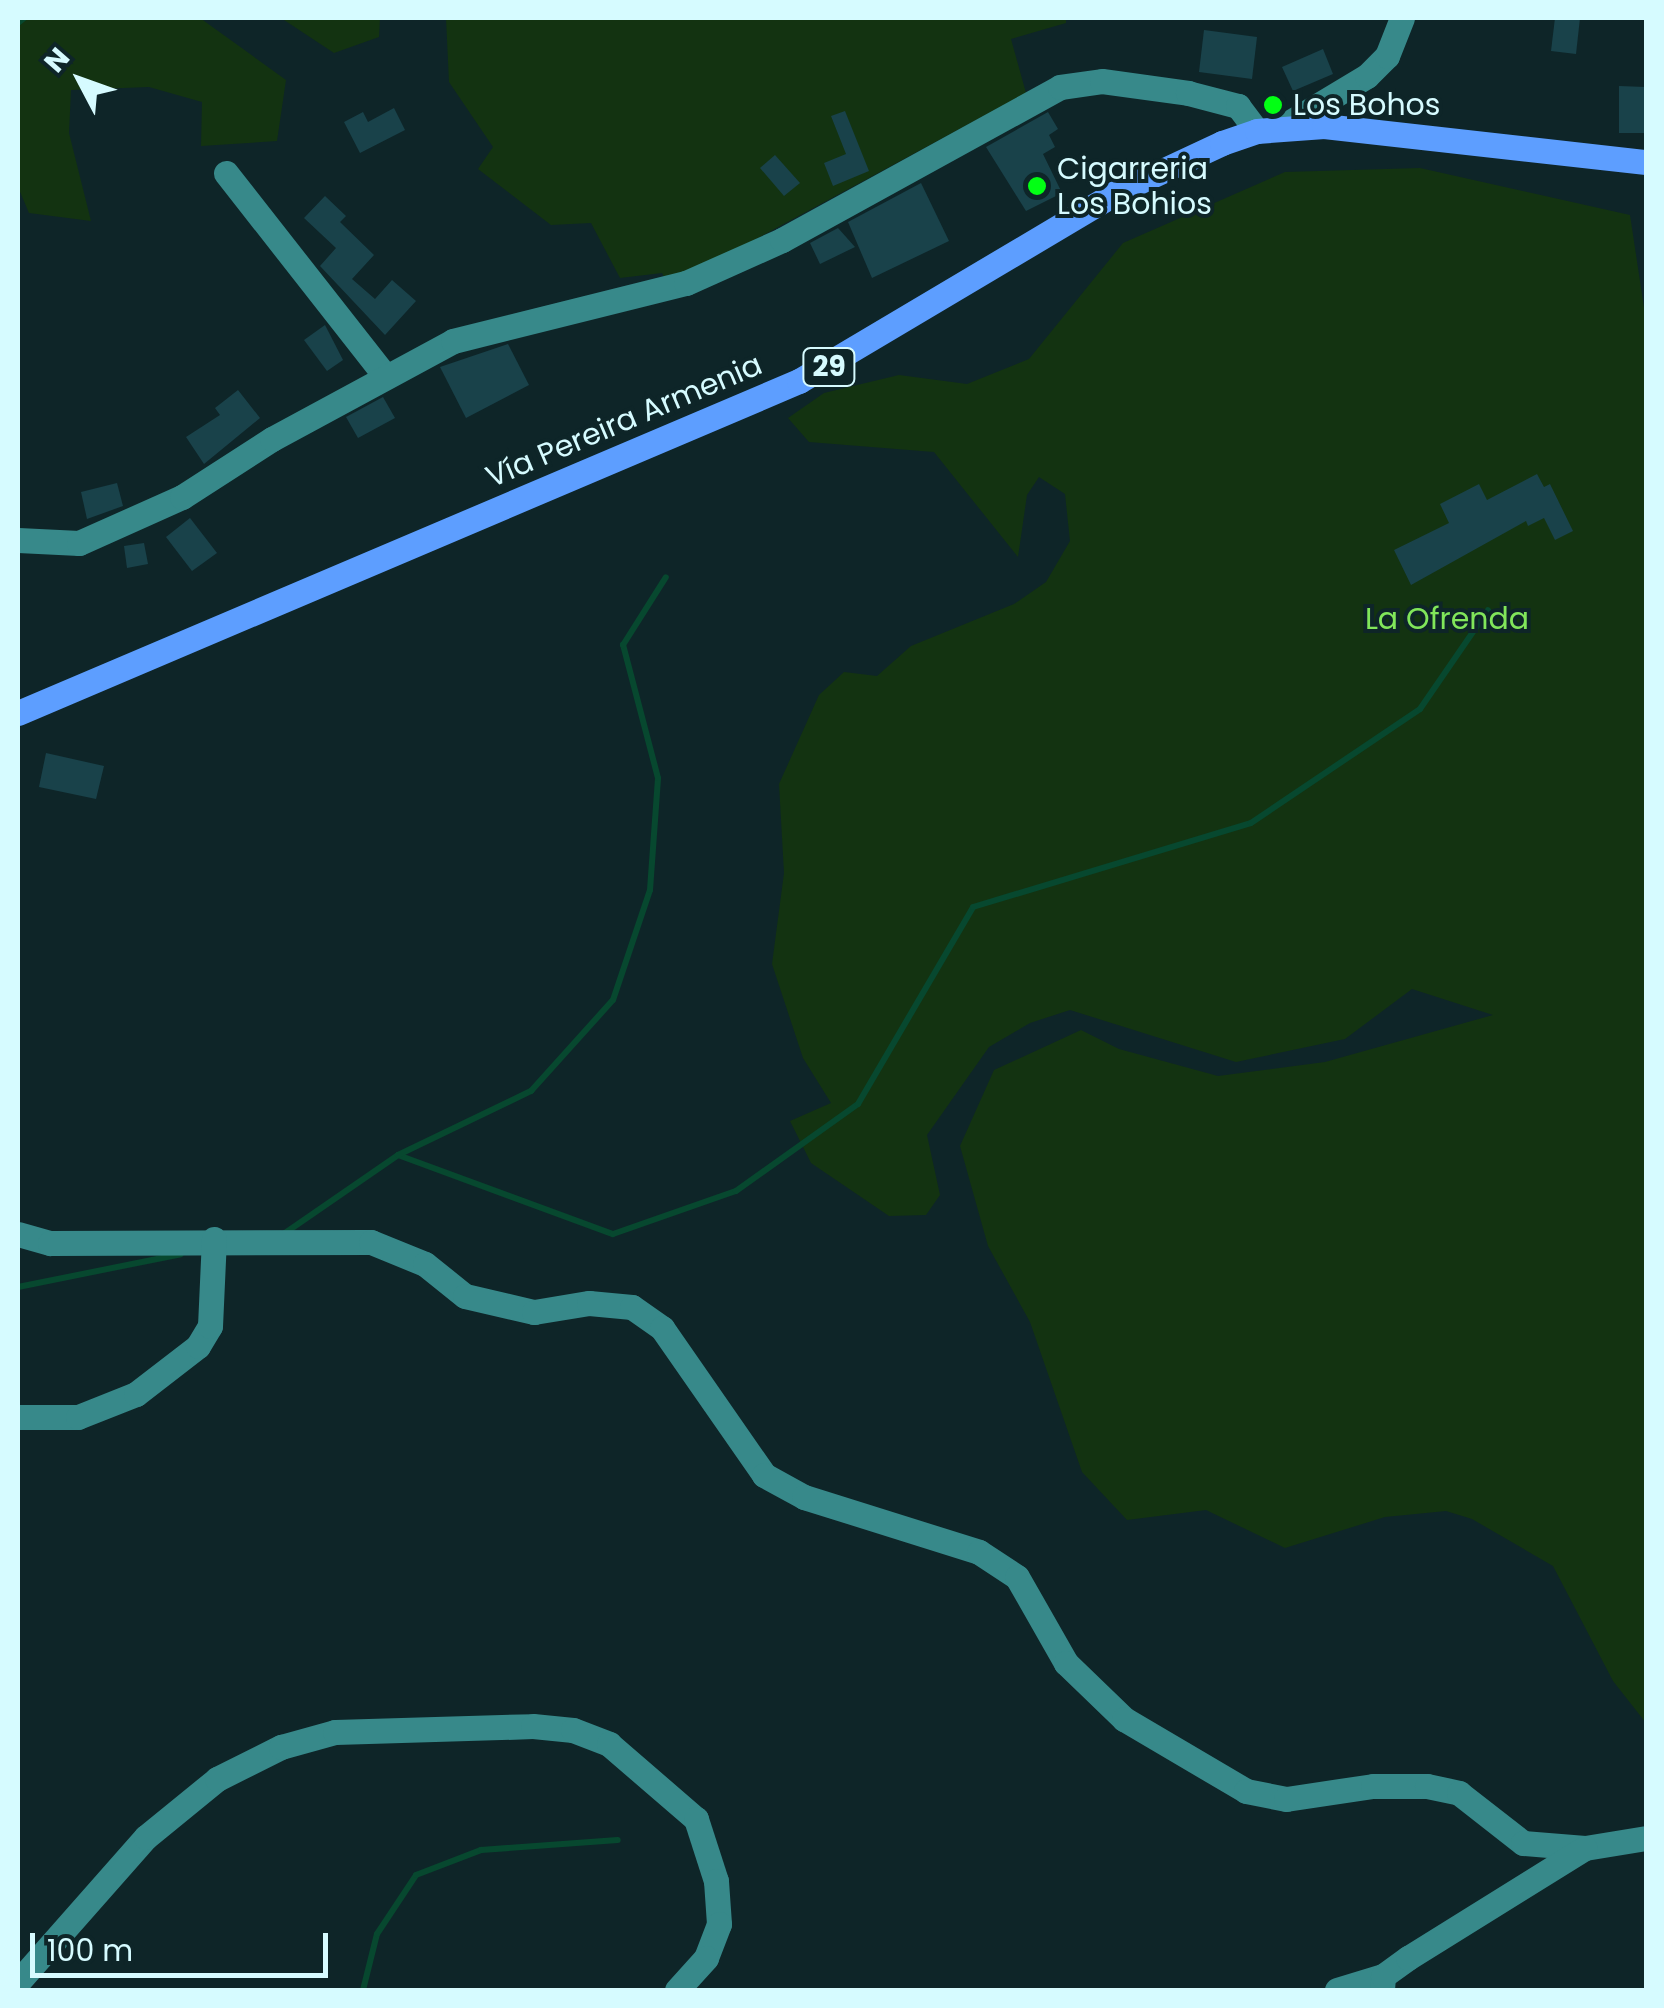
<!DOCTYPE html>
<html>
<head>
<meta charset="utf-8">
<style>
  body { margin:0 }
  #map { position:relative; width:1664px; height:2008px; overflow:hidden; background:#0e2528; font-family:Poppins,sans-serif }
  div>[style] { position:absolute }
  .green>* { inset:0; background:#133311 }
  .stream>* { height:6px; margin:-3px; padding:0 3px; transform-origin:3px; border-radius:3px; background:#07482f }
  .building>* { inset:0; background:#19424a }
  .minor>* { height:25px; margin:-12.5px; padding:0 12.5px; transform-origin:12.5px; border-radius:12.5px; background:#37898a }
  .major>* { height:25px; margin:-12.5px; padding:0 12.5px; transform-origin:12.5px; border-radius:12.5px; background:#5d9eff }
  .dots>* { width:28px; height:28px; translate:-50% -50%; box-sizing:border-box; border:5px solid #0e2528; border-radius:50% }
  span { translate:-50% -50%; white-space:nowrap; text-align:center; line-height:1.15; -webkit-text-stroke:8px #0e2528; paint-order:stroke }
  .shield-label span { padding:2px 8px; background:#0e2528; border:2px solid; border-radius:8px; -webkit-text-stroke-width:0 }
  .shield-label { font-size:28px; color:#d6fbff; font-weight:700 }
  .poi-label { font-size:30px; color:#d6fbff }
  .left { translate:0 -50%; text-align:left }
  .street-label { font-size:30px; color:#d6fbff }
  .park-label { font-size:30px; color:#81e65a }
  .frame { position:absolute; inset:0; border:20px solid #d6fbff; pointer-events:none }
  .north { position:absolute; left:30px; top:30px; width:100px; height:100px; -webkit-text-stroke:8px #0e2528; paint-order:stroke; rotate:311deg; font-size:28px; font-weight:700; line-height:40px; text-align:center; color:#d6fbff }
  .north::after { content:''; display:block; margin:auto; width:35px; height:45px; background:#d6fbff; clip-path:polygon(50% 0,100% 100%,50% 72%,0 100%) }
  .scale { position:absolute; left:30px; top:1933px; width:298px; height:45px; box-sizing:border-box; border:5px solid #d6fbff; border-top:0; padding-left:12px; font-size:30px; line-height:35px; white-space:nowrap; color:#d6fbff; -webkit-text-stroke:8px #0e2528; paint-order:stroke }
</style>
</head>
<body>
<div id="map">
  <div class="green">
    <div style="clip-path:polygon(18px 18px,200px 18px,286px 80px,277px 141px,201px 146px,202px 102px,149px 87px,71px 90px,69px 133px,91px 221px,29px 213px,18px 187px)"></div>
    <div style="clip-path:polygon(281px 18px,380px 18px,379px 37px,334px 53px)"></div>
    <div style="clip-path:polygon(446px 18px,1066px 18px,1066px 23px,1011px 39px,1026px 93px,669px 286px,662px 273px,620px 278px,591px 223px,551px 225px,478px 169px,493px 147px,449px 82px)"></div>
    <div style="clip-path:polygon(1420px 168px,1630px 215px,1646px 321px,1646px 1723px,1613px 1681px,1553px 1566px,1472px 1519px,1446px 1511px,1385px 1517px,1285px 1548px,1206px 1510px,1127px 1520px,1082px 1472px,1030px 1322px,988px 1246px,960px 1146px,994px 1070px,1081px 1030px,1119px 1049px,1218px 1076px,1325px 1062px,1493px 1015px,1412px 989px,1345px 1039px,1236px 1062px,1070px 1010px,1030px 1023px,989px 1047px,927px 1135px,940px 1195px,926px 1215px,889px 1216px,811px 1163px,790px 1121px,831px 1103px,803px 1058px,772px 964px,784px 873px,779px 784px,819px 695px,844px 672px,877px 676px,911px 646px,1014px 604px,1046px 582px,1070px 541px,1065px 494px,1039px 477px,1027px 495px,1018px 557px,934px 452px,809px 442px,788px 418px,824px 393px,899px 375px,967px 384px,1029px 359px,1123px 243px,1285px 172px)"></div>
  </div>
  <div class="stream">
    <div style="left:18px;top:23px;width:8px;rotate:-40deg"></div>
    <div style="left:398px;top:1155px;width:229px;rotate:20.2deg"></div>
    <div style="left:613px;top:1234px;width:130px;rotate:-19.3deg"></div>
    <div style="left:736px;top:1191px;width:150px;rotate:-35.5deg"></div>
    <div style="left:858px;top:1104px;width:228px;rotate:-59.7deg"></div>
    <div style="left:973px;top:907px;width:290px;rotate:-16.8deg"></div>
    <div style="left:1251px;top:823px;width:204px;rotate:-34deg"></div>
    <div style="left:1420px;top:709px;width:120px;rotate:-55.5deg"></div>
    <div style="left:285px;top:1233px;width:137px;rotate:-34.6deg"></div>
    <div style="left:398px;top:1155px;width:148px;rotate:-25.7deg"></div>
    <div style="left:531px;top:1091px;width:122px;rotate:-48deg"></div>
    <div style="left:613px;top:1000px;width:116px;rotate:-71.4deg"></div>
    <div style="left:650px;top:890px;width:112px;rotate:-85.9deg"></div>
    <div style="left:658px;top:778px;width:138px;rotate:-104.7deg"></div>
    <div style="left:623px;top:645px;width:80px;rotate:-57.7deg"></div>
    <div style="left:18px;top:1287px;width:166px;rotate:-11.4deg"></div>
    <div style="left:363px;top:1990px;width:58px;rotate:-76deg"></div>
    <div style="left:377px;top:1934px;width:71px;rotate:-56.5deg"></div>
    <div style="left:416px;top:1875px;width:70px;rotate:-21deg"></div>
    <div style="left:481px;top:1850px;width:137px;rotate:-4.2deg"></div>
  </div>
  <div class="building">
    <div style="clip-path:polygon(1555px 18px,1580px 18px,1576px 54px,1551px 51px)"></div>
    <div style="clip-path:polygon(1204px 30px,1257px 37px,1252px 79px,1199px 72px)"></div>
    <div style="clip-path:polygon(1323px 49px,1333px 74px,1293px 91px,1282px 67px)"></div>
    <div style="clip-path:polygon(1619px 86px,1646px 87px,1646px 133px,1619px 133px)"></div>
    <div style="clip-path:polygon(394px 108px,405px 130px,360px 153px,344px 122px,363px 112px,368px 122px)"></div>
    <div style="clip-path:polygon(845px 111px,869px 171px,833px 186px,824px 163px,846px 154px,831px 116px)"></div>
    <div style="clip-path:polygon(1048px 112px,1058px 129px,1049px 135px,1055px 147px,1043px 154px,1062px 193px,1026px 211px,986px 147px)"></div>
    <div style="clip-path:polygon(775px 155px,800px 183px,784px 196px,760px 168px)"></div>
    <div style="clip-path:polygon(921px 183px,949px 241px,872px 278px,848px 222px)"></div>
    <div style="clip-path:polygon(325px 196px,346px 216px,340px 222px,374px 255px,352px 279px,375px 299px,392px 280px,416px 301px,385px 335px,320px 266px,336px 248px,304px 218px)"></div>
    <div style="clip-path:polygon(838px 228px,855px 247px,820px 264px,810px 243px)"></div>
    <div style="clip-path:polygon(325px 325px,343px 360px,327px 371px,304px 340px)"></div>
    <div style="clip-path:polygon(508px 344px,529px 385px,466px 418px,440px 367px)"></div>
    <div style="clip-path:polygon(238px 390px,260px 418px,204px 464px,186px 437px,220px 415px,215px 408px)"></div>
    <div style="clip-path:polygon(383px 397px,395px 418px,358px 438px,346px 417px)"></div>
    <div style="clip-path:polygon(1537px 474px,1544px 487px,1550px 484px,1573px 531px,1555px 540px,1544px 518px,1528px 526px,1526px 521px,1411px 585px,1394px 550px,1449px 523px,1440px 504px,1479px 484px,1487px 500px)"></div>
    <div style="clip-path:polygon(117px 483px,123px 506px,87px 519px,81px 492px)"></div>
    <div style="clip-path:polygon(190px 518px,217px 553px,192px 571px,166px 537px)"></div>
    <div style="clip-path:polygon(144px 543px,148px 564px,127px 568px,124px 546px)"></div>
    <div style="clip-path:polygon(46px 753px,104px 766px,96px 799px,39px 787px)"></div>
  </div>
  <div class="minor">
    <div style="left:1282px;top:127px;width:99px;rotate:-31deg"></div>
    <div style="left:1367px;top:76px;width:28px;rotate:-45deg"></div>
    <div style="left:1387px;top:56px;width:41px;rotate:-68.5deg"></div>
    <div style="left:226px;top:173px;width:259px;rotate:51.9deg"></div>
    <div style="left:18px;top:540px;width:61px;rotate:2.8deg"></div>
    <div style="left:79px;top:543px;width:113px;rotate:-24.1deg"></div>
    <div style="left:182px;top:497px;width:107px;rotate:-32.8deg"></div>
    <div style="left:272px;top:439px;width:206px;rotate:-28.4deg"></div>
    <div style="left:453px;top:341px;width:240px;rotate:-14deg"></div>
    <div style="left:686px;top:283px;width:105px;rotate:-24.1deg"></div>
    <div style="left:782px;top:240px;width:317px;rotate:-28.8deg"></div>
    <div style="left:1060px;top:87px;width:42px;rotate:-8.1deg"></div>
    <div style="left:1102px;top:81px;width:87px;rotate:7.9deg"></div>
    <div style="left:1188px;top:93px;width:52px;rotate:14.6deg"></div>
    <div style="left:1238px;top:106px;width:31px;rotate:53deg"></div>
    <div style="left:18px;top:1234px;width:33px;rotate:16deg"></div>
    <div style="left:50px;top:1243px;width:321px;rotate:-0.2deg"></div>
    <div style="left:371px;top:1242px;width:58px;rotate:22.2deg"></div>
    <div style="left:425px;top:1264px;width:51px;rotate:38.7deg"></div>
    <div style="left:465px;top:1296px;width:71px;rotate:13.1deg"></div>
    <div style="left:534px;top:1312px;width:56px;rotate:-9.3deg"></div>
    <div style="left:589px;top:1303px;width:43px;rotate:5.3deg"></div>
    <div style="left:632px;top:1307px;width:37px;rotate:35deg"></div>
    <div style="left:662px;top:1328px;width:179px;rotate:55.2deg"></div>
    <div style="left:764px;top:1475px;width:46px;rotate:28.8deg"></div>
    <div style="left:804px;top:1497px;width:183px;rotate:17.4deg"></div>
    <div style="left:979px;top:1552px;width:45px;rotate:33.3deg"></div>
    <div style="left:1017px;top:1577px;width:99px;rotate:60.3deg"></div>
    <div style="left:1066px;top:1663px;width:81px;rotate:44deg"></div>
    <div style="left:1124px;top:1719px;width:142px;rotate:30.5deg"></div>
    <div style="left:1246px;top:1791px;width:41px;rotate:11.3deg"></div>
    <div style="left:1286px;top:1799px;width:88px;rotate:-8.5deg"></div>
    <div style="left:1373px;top:1786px;width:54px"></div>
    <div style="left:1427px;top:1786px;width:33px;rotate:12deg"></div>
    <div style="left:1459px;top:1793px;width:81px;rotate:38deg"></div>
    <div style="left:1523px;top:1843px;width:62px;rotate:4.6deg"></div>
    <div style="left:1585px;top:1848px;width:62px;rotate:-9.3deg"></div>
    <div style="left:18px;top:1417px;width:60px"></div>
    <div style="left:78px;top:1417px;width:62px;rotate:-21.6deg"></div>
    <div style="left:136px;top:1394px;width:78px;rotate:-37.7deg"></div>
    <div style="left:198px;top:1346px;width:23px;rotate:-59deg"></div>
    <div style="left:210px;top:1326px;width:87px;rotate:-87.4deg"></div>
    <div style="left:18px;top:1982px;width:193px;rotate:-48.6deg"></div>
    <div style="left:146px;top:1837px;width:92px;rotate:-39.2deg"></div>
    <div style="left:217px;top:1779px;width:72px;rotate:-26.6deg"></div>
    <div style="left:281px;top:1747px;width:56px;rotate:-15.5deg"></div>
    <div style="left:335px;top:1732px;width:198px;rotate:-1.7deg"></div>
    <div style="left:533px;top:1726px;width:40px;rotate:5.7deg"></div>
    <div style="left:573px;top:1730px;width:39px;rotate:21deg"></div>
    <div style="left:609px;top:1744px;width:115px;rotate:40.8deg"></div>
    <div style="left:696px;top:1819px;width:65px;rotate:72.1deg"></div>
    <div style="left:716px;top:1881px;width:43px;rotate:86deg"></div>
    <div style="left:719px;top:1924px;width:36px;rotate:111deg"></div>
    <div style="left:706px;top:1958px;width:43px;rotate:132.2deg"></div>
    <div style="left:1337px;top:1990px;width:48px;rotate:-16.9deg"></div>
    <div style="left:1382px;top:1990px;width:14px;rotate:-86deg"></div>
    <div style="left:1383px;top:1976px;width:31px;rotate:-36deg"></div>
    <div style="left:1408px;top:1958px;width:208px;rotate:-31.9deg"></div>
  </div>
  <div class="major">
    <div style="left:18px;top:713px;width:849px;rotate:-23.03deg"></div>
    <div style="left:799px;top:381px;width:368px;rotate:-30.7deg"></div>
    <div style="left:1115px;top:193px;width:118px;rotate:-25deg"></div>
    <div style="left:1222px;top:143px;width:37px;rotate:-19deg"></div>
    <div style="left:1257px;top:131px;width:67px;rotate:-4.3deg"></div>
    <div style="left:1324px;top:126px;width:324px;rotate:6.4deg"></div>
  </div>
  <div class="dots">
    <div style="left:1273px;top:105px;background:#02ff14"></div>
    <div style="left:1037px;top:186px;background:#02ff14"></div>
  </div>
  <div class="shield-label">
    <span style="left:829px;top:367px">29</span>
  </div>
  <div class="poi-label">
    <span class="left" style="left:1293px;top:105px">Los Bohos</span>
    <span class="left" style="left:1057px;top:186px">Cigarreria<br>Los Bohios</span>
  </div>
  <div class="street-label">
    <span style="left:624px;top:421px;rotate:-23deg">Vía Pereira Armenia</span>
  </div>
  <div class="park-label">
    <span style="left:1447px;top:619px">La Ofrenda</span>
  </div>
  <div class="frame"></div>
  <div class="north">N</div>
  <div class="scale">100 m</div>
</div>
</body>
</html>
